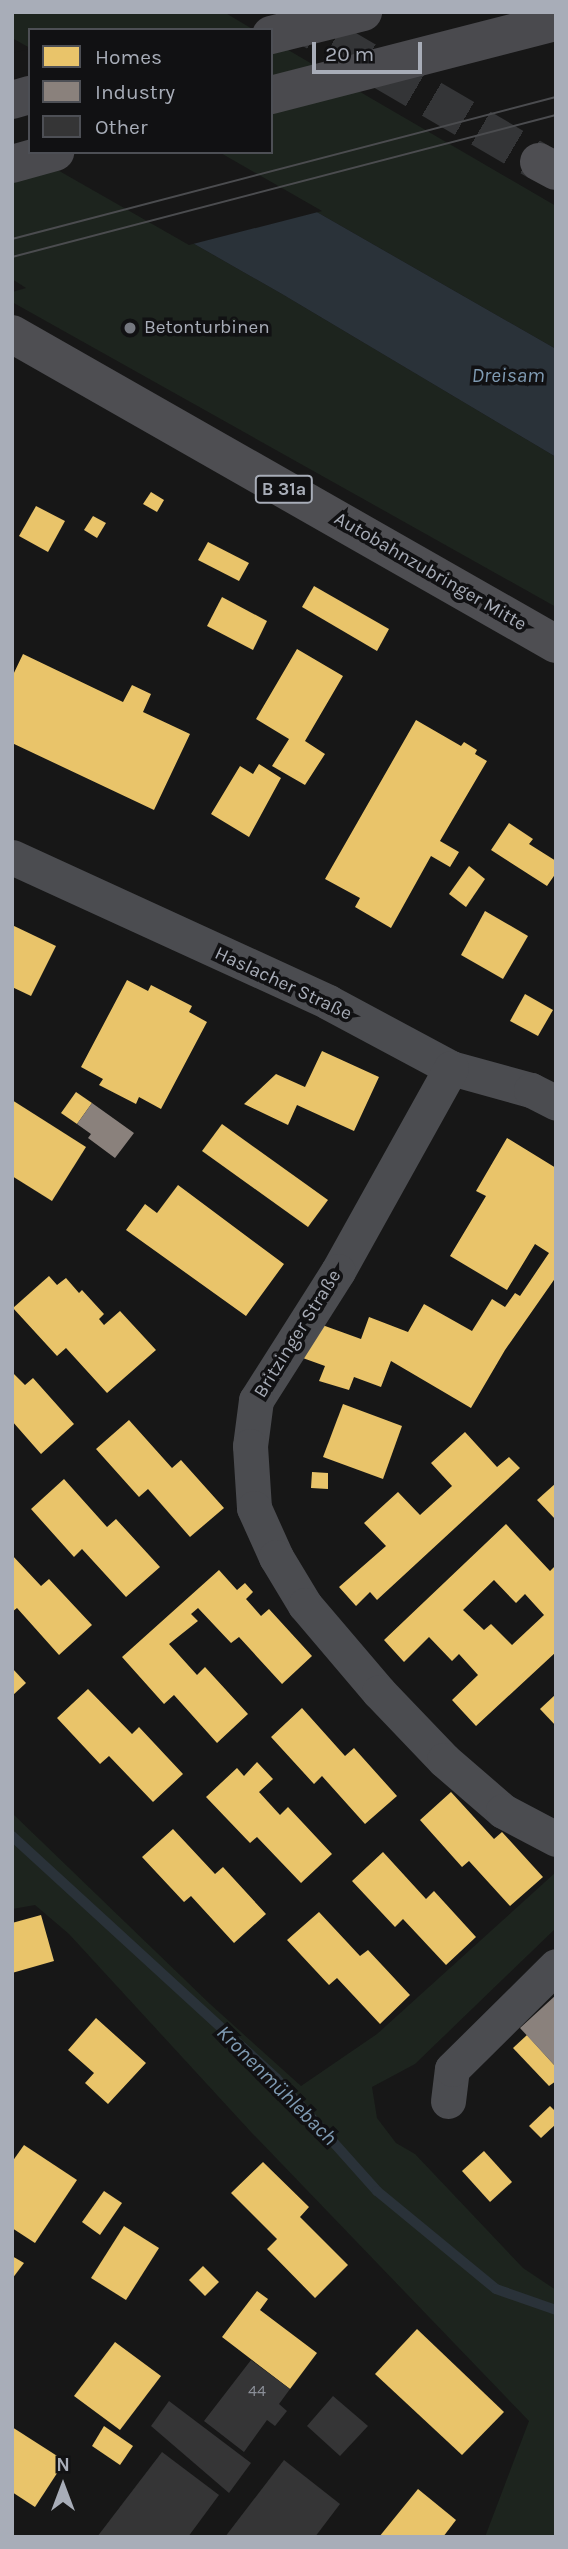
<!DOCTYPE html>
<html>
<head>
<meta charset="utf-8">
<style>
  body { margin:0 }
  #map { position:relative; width:568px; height:2549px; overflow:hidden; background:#171717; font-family:Karla,sans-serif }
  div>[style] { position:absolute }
  .green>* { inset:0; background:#1d241e }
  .water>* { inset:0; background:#2a3239 }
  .pier>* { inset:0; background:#171717 }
  .homes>* { inset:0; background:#e9c46a }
  .industry>* { inset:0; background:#8a817c }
  .stream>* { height:10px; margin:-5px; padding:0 5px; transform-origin:5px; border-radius:5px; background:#2a3239 }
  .building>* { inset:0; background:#353536 }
  .trunk-tunnel>* { height:38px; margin-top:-19px; transform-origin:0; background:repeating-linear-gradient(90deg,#343537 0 38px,transparent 0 57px) }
  .minor>* { height:35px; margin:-17.5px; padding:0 17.5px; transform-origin:17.5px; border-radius:17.5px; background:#4b4c50 }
  .secondary>* { height:38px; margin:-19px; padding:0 19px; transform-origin:19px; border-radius:19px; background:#4a4a4e }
  .trunk>* { height:38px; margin:-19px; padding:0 19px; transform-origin:19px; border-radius:19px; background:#4e4e52 }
  .tram>* { height:2px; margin:-1px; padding:0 1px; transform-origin:1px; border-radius:1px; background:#4b4c4f }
  .secondary-bridge>* { height:38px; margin:-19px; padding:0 19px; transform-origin:19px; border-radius:19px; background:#4a4a4e }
  .dots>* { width:19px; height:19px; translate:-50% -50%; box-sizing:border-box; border:4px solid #111113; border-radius:50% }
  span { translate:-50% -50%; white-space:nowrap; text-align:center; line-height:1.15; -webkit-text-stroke:7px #111113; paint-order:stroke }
  .number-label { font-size:16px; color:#8b8f98 }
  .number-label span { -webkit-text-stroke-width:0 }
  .shield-label span { padding:2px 5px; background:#111113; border:2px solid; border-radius:5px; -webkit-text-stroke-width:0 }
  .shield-label { font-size:18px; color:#a8adb8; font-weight:700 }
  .poi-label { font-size:19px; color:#a8adb8 }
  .left { translate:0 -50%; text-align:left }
  .street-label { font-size:19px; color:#a8adb8 }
  .water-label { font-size:21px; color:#7f9bb3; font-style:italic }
  .frame { position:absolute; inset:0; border:14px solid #a8adb8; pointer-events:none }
  .legend { position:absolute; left:28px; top:28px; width:245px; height:126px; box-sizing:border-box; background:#111113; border:2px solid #4d4f55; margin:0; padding:9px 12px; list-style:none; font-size:21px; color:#a8adb8 }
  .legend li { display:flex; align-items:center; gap:14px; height:35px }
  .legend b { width:35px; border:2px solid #4d4f55 }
  .north { position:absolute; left:28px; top:2451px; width:70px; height:70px; -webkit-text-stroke:5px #111113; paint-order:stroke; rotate:0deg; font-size:19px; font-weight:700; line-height:28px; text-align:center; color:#a8adb8 }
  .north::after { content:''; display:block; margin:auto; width:24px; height:32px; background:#a8adb8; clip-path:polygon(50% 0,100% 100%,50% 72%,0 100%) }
  .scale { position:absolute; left:312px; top:42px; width:110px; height:32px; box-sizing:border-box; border:4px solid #a8adb8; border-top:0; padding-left:9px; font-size:21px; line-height:24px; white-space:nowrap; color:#a8adb8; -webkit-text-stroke:5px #111113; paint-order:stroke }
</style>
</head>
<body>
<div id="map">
  <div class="green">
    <div style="clip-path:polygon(12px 12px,224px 12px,254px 30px,30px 30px,30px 48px,12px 38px)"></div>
    <div style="clip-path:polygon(271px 40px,556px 206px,556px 349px,212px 152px,271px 152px)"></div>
    <div style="clip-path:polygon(12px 140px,282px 294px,556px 457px,556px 607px,12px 302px,12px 292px,26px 288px,12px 279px)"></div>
    <div style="clip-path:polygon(12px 1813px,210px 2004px,301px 2086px,377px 2034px,556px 1872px,556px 1928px,415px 2064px,372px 2087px,377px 2118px,396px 2143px,415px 2154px,523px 2268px,556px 2290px,556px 2537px,485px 2537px,529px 2421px,251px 2132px,69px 1934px,35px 1905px,12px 1909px)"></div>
  </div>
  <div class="water">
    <div style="clip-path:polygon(33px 152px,212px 152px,556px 349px,556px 457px,282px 294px)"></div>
  </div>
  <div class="pier">
    <div style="clip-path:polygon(30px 49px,30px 152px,219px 152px,322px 211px,189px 245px,12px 144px,12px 53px)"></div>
  </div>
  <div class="homes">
    <div style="clip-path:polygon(151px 492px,164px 500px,157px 512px,143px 504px)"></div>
    <div style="clip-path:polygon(36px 506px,65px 521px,48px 552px,19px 536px)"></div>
    <div style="clip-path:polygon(93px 516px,106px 523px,97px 538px,84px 530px)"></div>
    <div style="clip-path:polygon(208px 542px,249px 563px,239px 581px,198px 560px)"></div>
    <div style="clip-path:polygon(314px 586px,389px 629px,377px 651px,302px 607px)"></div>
    <div style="clip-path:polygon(222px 597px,267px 621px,253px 650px,207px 626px)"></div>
    <div style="clip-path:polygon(297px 649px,343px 676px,305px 741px,325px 754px,305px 785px,272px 766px,289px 739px,256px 719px)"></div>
    <div style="clip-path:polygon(23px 654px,123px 702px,132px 685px,151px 694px,143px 712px,190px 734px,154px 810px,12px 743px,12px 677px)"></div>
    <div style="clip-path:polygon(416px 720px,461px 746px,464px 742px,477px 750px,475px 754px,487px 761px,440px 841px,459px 852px,450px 867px,431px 856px,391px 928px,355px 907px,360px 898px,325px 879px)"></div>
    <div style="clip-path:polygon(259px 764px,281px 778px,249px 837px,211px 814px,240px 766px,253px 774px)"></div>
    <div style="clip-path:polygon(509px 823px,533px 839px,529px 844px,556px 861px,556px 873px,547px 886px,491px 850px)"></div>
    <div style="clip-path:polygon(469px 866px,485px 879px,466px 907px,449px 894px)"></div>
    <div style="clip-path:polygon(485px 911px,528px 936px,503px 979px,461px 955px)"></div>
    <div style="clip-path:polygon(12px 925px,56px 946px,31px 996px,12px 987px)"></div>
    <div style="clip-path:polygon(127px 980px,148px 991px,151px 985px,192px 1006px,189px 1012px,207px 1022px,161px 1109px,139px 1097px,136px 1104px,99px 1085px,103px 1079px,81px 1067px)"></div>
    <div style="clip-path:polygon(525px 994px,553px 1010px,538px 1036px,510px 1021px)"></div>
    <div style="clip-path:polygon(322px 1051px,379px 1077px,354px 1131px,297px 1105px,288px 1125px,244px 1104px,276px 1074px,305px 1087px)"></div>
    <div style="clip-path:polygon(76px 1092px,92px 1103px,77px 1124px,61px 1113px)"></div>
    <div style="clip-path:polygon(12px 1100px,86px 1147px,52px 1201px,12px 1176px)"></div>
    <div style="clip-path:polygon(222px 1124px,328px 1200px,308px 1227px,202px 1151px)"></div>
    <div style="clip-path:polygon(507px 1138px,556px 1168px,556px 1277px,505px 1350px,471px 1408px,391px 1361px,381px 1387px,354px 1377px,349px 1390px,319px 1381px,325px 1366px,300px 1357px,314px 1322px,361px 1339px,369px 1317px,408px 1332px,424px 1304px,472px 1331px,492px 1299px,505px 1307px,515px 1293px,520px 1296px,549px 1253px,535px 1244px,507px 1290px,450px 1256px,486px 1196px,476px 1191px)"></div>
    <div style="clip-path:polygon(178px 1185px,284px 1264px,246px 1316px,126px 1230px,145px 1204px,157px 1213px)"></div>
    <div style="clip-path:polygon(49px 1276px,57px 1285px,66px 1278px,79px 1293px,82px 1290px,104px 1314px,99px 1319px,104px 1325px,120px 1311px,156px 1350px,107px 1393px,66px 1348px,57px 1356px,13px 1308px)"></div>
    <div style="clip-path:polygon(12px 1372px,25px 1385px,33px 1378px,74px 1424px,41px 1454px,12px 1421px)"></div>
    <div style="clip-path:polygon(343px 1404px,402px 1426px,383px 1479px,323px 1457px)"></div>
    <div style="clip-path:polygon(129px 1420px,172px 1468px,181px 1460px,224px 1508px,190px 1537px,148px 1489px,139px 1497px,96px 1449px)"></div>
    <div style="clip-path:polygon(465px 1432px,497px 1467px,509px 1457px,520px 1468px,377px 1600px,370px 1592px,356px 1606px,339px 1587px,386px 1546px,364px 1523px,398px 1492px,420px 1515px,452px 1486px,431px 1463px)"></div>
    <div style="clip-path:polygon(312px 1472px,328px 1473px,328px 1489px,311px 1488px)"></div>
    <div style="clip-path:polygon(64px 1479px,107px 1527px,116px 1519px,160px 1567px,126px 1597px,82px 1549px,74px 1557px,31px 1509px)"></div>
    <div style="clip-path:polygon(556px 1483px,556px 1520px,537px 1500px)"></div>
    <div style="clip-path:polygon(evenodd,506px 1524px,550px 1571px,556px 1565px,556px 1652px,476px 1726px,452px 1700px,478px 1675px,459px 1654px,452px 1661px,429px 1637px,404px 1662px,384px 1640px,506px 1524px,494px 1580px,516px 1603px,525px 1594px,544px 1615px,512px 1645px,491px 1624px,484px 1630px,463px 1610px,494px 1580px)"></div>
    <div style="clip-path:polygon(12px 1555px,41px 1586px,49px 1579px,92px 1625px,59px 1655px,17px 1608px,12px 1612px)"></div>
    <div style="clip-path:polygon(219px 1570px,237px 1590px,245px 1583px,253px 1592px,246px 1599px,261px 1616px,269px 1609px,312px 1656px,282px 1684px,239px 1637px,231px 1643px,198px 1608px,191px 1614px,198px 1621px,169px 1644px,197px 1675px,205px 1667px,248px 1714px,217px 1743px,174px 1695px,164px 1704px,122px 1657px)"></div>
    <div style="clip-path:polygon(12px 1668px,26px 1683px,12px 1696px)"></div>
    <div style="clip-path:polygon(88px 1689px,132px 1734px,139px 1727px,183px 1774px,153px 1802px,109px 1756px,100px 1764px,57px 1718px)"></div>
    <div style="clip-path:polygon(556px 1694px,556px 1726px,540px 1709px)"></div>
    <div style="clip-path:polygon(302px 1708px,345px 1756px,354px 1748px,397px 1796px,365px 1824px,322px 1776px,314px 1784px,271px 1737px)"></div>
    <div style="clip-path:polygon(257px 1762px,273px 1779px,259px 1792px,280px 1815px,288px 1807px,332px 1854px,301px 1883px,257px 1837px,250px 1843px,206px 1797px,237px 1768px,244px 1776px)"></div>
    <div style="clip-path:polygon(451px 1792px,494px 1839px,502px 1832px,543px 1877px,510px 1906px,469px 1861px,462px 1867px,420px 1820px)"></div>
    <div style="clip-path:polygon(173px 1829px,215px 1874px,223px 1867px,266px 1914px,234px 1943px,191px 1896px,184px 1902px,142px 1857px)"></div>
    <div style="clip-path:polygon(383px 1852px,426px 1899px,434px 1891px,476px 1937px,446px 1965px,403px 1919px,395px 1927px,352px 1881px)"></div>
    <div style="clip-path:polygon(319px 1912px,360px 1956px,368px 1950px,410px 1995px,380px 2024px,337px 1978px,329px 1985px,287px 1940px)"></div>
    <div style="clip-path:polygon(41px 1915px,54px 1961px,12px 1973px,12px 1923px)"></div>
    <div style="clip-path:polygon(96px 2018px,146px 2063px,108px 2104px,85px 2083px,94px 2073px,68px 2050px)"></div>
    <div style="clip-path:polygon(527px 2035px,556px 2067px,556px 2081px,549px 2086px,513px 2048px)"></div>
    <div style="clip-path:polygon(550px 2106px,556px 2112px,556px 2124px,541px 2138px,529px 2126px)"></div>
    <div style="clip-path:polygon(24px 2145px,77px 2180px,35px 2243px,12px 2228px,12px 2162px)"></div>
    <div style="clip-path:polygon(484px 2151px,512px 2182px,490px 2202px,462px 2171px)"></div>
    <div style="clip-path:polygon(263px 2162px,309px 2207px,300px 2217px,348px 2265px,315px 2298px,267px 2249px,277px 2239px,231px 2193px)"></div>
    <div style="clip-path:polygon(104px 2191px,122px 2203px,100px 2235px,82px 2222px)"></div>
    <div style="clip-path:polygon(124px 2226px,159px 2248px,126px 2300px,91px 2278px)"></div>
    <div style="clip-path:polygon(12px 2256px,24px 2263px,12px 2279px)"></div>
    <div style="clip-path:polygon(203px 2266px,219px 2282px,205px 2296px,189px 2280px)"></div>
    <div style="clip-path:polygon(257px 2291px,268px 2299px,260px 2310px,317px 2353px,290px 2389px,222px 2337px)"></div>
    <div style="clip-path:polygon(417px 2329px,504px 2412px,462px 2455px,375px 2374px)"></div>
    <div style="clip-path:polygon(115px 2342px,161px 2376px,120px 2430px,74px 2396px)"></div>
    <div style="clip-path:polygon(104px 2426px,133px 2446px,120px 2465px,92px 2446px)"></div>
    <div style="clip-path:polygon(12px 2427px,65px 2461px,35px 2507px,12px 2492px)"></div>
    <div style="clip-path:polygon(418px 2489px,456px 2520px,443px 2537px,379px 2537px)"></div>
  </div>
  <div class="industry">
    <div style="clip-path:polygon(92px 1103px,134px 1133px,115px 1158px,88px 1138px,91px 1134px,77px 1124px)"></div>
    <div style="clip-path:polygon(556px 1995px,556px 2067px,520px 2028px)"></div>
  </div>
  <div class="stream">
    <div style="left:12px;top:1836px;width:358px;rotate:42.5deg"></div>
    <div style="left:276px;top:2078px;width:152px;rotate:48.2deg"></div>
    <div style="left:377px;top:2191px;width:154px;rotate:39.5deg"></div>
    <div style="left:496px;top:2289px;width:64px;rotate:19.3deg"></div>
  </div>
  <div class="building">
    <div style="clip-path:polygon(251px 2360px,290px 2389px,279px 2404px,287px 2411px,275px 2426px,267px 2420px,244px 2452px,204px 2421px)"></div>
    <div style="clip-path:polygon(333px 2396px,368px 2426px,340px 2456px,307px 2426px)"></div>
    <div style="clip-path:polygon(169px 2401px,251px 2463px,229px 2493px,151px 2426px)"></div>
    <div style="clip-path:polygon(162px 2452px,219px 2495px,188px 2537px,97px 2537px)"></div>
    <div style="clip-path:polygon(284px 2460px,340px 2504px,315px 2537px,225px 2537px)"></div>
  </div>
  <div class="trunk-tunnel">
    <div style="left:284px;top:13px;width:295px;rotate:30.3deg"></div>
  </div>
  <div class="minor">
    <div style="left:12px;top:857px;width:348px;rotate:24.6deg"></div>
    <div style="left:328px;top:1002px;width:140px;rotate:28.2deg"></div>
    <div style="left:451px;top:1068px;width:83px;rotate:15.4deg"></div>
    <div style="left:531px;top:1090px;width:28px;rotate:27deg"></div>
    <div style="left:451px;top:1068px;width:232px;rotate:119.1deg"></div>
    <div style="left:338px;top:1271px;width:153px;rotate:122.4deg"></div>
    <div style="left:256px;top:1400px;width:46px;rotate:97.4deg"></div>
    <div style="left:250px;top:1446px;width:62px;rotate:86.3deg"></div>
    <div style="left:254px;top:1508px;width:54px;rotate:65.8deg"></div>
    <div style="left:276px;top:1557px;width:56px;rotate:58.9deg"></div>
    <div style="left:305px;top:1605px;width:114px;rotate:49.6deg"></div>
    <div style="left:379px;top:1692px;width:94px;rotate:46.3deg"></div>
    <div style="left:444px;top:1760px;width:78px;rotate:40.8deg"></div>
    <div style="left:503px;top:1811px;width:60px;rotate:27.8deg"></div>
    <div style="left:448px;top:2101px;width:32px;rotate:-83deg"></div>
    <div style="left:452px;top:2069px;width:146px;rotate:-44.7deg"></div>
  </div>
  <div class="secondary">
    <div style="left:12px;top:100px;width:19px;rotate:-16deg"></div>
    <div style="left:12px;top:164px;width:45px;rotate:-15.6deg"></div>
  </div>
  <div class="trunk">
    <div style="left:539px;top:162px;width:19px;rotate:28deg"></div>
    <div style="left:12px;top:334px;width:626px;rotate:29.68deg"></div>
  </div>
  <div class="tram">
    <div style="left:12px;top:239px;width:562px;rotate:-14.63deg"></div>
    <div style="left:12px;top:257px;width:562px;rotate:-14.63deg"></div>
  </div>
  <div class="secondary-bridge">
    <div style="left:271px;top:35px;width:95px;rotate:-14deg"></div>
    <div style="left:271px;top:95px;width:294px;rotate:-14.4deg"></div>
  </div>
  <div class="dots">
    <div style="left:130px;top:328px;background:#757880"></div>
  </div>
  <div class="number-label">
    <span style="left:257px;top:2391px">44</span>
  </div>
  <div class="shield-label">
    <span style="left:284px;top:489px">B 31a</span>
  </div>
  <div class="poi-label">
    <span class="left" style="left:144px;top:328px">Betonturbinen</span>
  </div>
  <div class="street-label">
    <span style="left:430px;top:572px;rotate:30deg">Autobahnzubringer Mitte</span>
    <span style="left:283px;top:984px;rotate:25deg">Haslacher Straße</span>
    <span style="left:298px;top:1334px;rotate:-58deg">Britzinger Straße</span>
  </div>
  <div class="water-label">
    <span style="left:508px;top:375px">Dreisam</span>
    <span style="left:277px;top:2085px;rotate:45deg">Kronenmühlebach</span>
  </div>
  <div class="frame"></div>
  <ul class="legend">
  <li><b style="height:19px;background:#e9c46a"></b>Homes</li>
  <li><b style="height:19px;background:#8a817c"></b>Industry</li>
  <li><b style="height:19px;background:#353536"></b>Other</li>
  </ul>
  <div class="north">N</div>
  <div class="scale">20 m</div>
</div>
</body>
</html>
